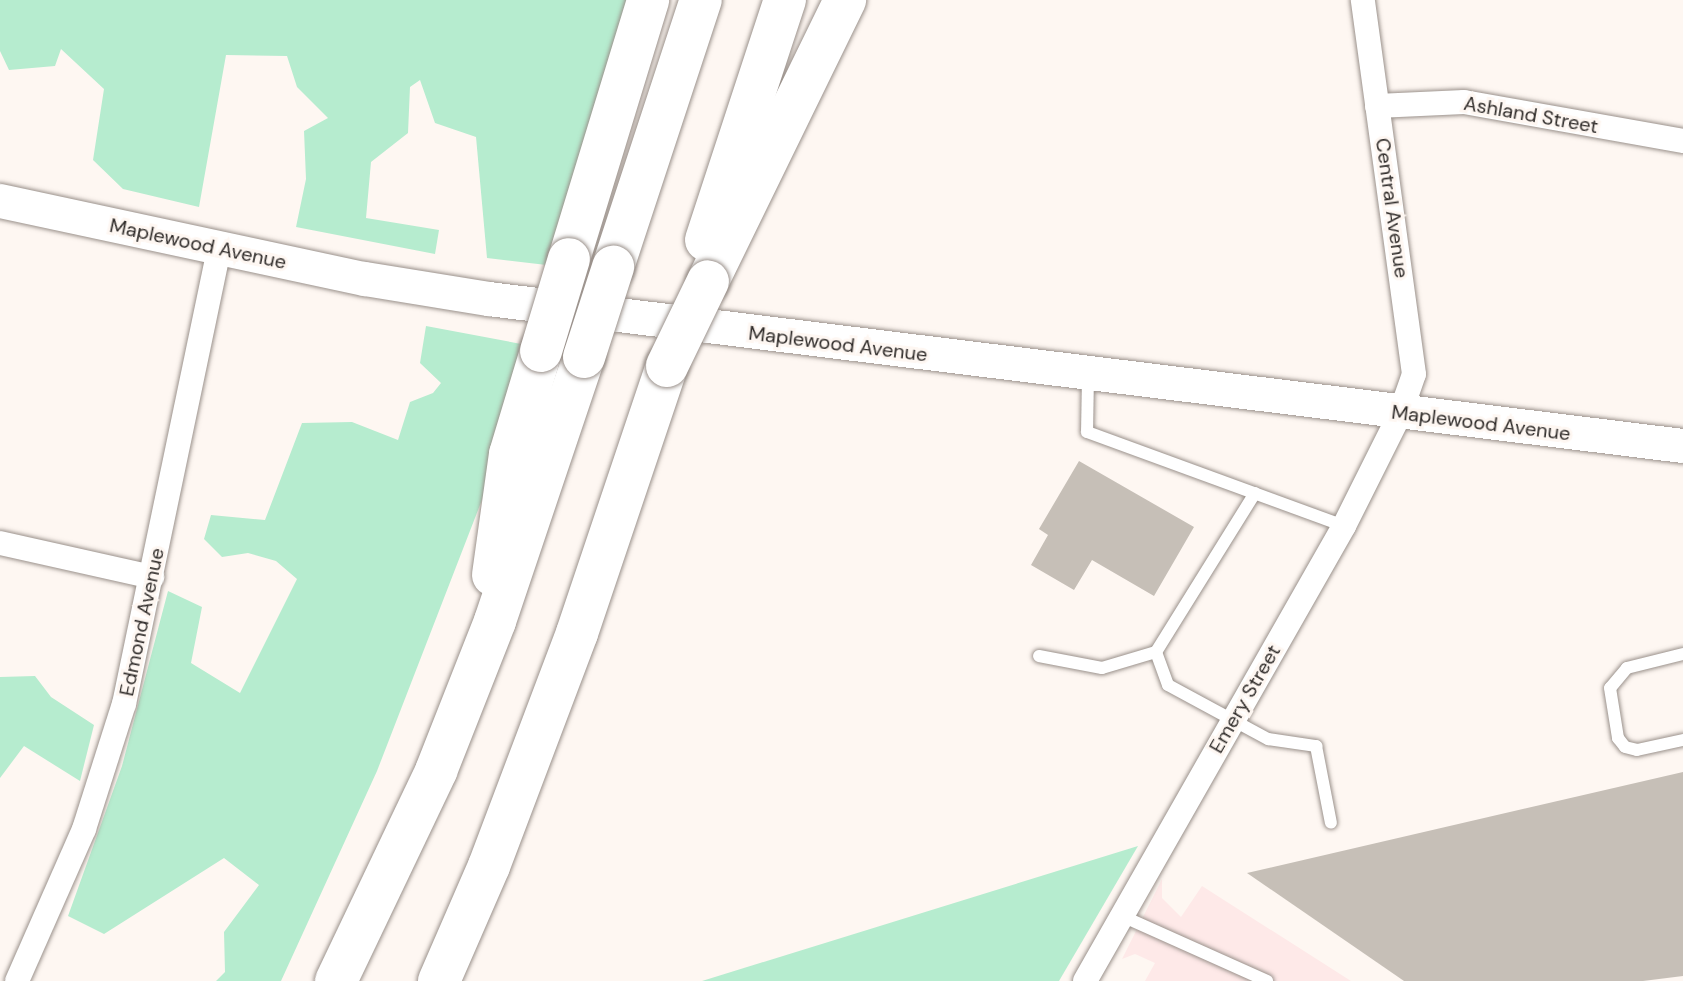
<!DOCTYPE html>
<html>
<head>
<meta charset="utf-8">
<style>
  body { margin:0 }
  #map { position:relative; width:1683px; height:981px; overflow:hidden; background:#fef7f2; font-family:"DM Sans",sans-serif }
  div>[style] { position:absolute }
  .industrial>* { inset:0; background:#fee9e8 }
  .green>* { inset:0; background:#b6eccf }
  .building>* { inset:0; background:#c6bfb7 }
  .roads { filter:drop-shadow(0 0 2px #9a918b) drop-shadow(0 0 2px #9a918b) }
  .lane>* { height:12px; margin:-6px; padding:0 6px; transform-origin:6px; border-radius:6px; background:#fff }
  .street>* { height:24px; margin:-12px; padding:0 12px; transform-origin:12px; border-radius:12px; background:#fff }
  .secondary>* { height:34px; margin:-17px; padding:0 17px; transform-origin:17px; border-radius:17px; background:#fff }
  .highway>* { height:42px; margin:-21px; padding:0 21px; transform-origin:21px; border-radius:21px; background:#fff }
  .bridges { filter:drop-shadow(0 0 2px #9a918b) drop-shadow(0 0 2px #9a918b) }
  .highway-bridge>* { height:42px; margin:-21px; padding:0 21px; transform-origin:21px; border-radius:21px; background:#fff }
  span { translate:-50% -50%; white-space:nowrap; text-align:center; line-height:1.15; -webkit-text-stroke:6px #fef7f2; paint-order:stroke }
  .street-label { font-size:20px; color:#302c2a }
</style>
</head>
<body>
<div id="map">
  <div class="industrial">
    <div style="clip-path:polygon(1162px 879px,1162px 898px,1181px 917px,1202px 886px,1351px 981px,1145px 981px,1155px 963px,1135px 954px,1122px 959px)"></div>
  </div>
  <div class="green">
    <div style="clip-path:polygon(0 0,634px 0,555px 266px,487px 258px,476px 137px,435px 123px,420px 80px,410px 87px,408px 133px,371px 162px,366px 218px,439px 230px,435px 254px,296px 227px,306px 179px,304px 131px,328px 118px,297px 87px,287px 56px,226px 55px,199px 207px,123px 189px,93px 160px,104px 89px,61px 49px,55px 66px,9px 70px,0 51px)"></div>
    <div style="clip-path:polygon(426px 326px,532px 346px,492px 474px,377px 771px,281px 981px,216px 981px,225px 972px,224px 932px,259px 885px,224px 858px,104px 934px,68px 916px,122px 766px,168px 591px,202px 607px,191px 663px,240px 693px,297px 579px,276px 561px,248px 553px,222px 557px,204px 539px,211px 515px,265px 520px,302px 423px,352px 422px,398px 440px,410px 402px,433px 393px,441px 383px,420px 363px)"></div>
    <div style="clip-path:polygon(35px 676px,51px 697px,94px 725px,80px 781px,24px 746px,0 778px,0 677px)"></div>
    <div style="clip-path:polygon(1138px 846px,1059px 981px,702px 981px)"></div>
  </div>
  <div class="building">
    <div style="clip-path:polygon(1079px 461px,1194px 527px,1154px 596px,1092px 560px,1074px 590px,1031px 565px,1048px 535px,1039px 529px)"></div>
    <div style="clip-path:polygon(1683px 772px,1683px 976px,1643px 981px,1404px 981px,1247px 873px)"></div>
  </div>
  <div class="roads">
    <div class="lane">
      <div style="left:1088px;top:376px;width:56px;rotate:91deg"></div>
      <div style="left:1087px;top:432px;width:274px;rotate:20.1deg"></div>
      <div style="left:1255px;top:493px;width:187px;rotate:121.9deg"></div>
      <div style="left:1156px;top:652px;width:35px;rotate:70deg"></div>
      <div style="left:1168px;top:685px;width:114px;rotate:28.4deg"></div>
      <div style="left:1268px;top:739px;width:49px;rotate:8.3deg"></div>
      <div style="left:1316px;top:746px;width:78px;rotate:79deg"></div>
      <div style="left:1683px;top:654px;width:58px;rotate:166deg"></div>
      <div style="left:1627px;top:668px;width:26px;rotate:130deg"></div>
      <div style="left:1610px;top:688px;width:51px;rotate:80.9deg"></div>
      <div style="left:1618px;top:738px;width:11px;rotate:52deg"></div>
      <div style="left:1625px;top:747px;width:12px;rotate:14deg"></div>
      <div style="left:1637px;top:750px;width:47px;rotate:-12.3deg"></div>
      <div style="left:1039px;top:656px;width:64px;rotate:10.8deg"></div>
      <div style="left:1102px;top:668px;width:56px;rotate:-16.5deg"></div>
      <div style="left:1122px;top:916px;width:159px;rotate:24.1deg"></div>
    </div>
    <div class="street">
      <div style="left:1377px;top:106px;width:87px;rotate:-2.6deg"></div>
      <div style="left:1464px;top:102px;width:222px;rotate:10.1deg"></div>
      <div style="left:0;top:543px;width:156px;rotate:12.6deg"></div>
      <div style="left:17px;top:981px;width:166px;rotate:-66.2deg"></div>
      <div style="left:84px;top:829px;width:131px;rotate:-72.3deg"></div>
      <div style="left:124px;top:704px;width:465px;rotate:-78.2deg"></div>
      <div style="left:1085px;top:981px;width:524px;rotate:-60.35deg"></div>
      <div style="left:1344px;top:526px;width:125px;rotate:-63.4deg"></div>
      <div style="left:1400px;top:414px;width:42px;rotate:-70.7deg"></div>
      <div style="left:1414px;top:374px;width:377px;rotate:-97.8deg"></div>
    </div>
    <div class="secondary">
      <div style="left:0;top:201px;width:373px;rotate:12.1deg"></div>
      <div style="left:365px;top:279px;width:126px;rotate:9.2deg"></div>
      <div style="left:489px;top:299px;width:1203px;rotate:7.02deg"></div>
    </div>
    <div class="highway">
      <div style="left:706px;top:240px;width:253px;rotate:-71.8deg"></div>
      <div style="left:569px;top:259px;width:271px;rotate:-73deg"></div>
      <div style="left:613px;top:267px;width:281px;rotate:-71.8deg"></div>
      <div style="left:708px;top:281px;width:313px;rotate:-64deg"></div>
      <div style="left:493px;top:575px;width:122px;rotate:-82deg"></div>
      <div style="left:510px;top:454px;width:108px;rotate:-73.2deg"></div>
      <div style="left:336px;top:981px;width:233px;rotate:-64.5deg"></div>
      <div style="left:436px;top:771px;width:161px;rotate:-68.5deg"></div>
      <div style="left:495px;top:621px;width:279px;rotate:-71.4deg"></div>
      <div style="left:439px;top:981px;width:125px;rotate:-66.5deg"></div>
      <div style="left:489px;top:866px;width:249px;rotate:-69.3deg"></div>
      <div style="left:577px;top:633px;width:282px;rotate:-71.4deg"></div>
    </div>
  </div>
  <div class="bridges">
    <div class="highway-bridge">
      <div style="left:541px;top:351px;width:96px;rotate:-73.1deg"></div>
      <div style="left:584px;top:357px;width:95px;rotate:-72.1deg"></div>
      <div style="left:667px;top:366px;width:94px;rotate:-64.2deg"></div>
    </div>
  </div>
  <div class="street-label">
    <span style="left:1531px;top:115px;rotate:10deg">Ashland Street</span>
    <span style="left:1392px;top:208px;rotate:82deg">Central Avenue</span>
    <span style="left:198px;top:244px;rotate:12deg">Maplewood Avenue</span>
    <span style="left:838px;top:344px;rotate:7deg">Maplewood Avenue</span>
    <span style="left:1481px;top:423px;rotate:7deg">Maplewood Avenue</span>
    <span style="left:142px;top:622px;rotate:-78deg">Edmond Avenue</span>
    <span style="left:1245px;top:699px;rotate:-60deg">Emery Street</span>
  </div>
</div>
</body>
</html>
